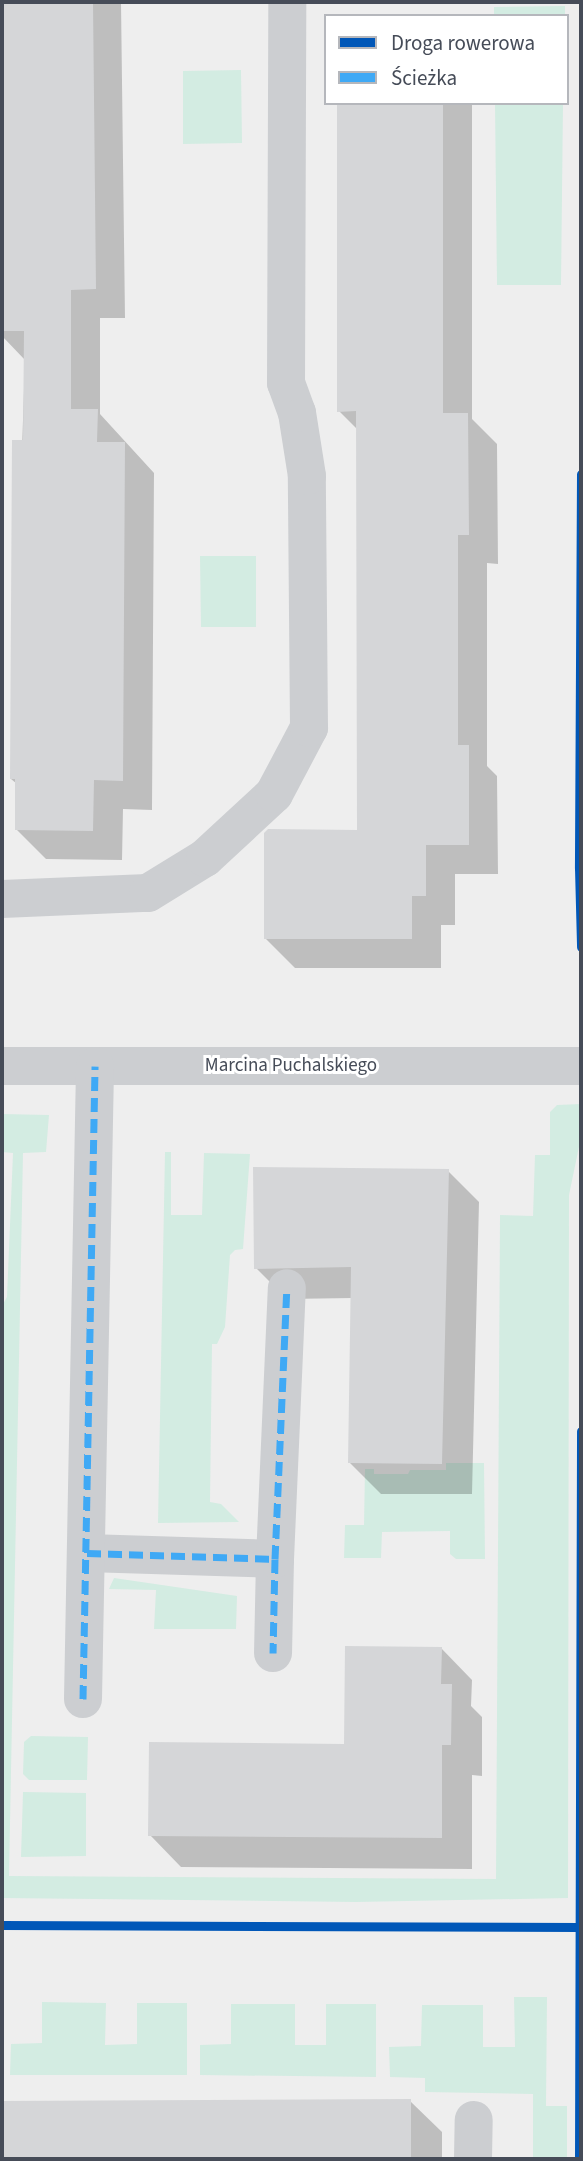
<!DOCTYPE html>
<html>
<head>
<meta charset="utf-8">
<style>
  body { margin:0 }
  #map { position:relative; width:583px; height:2161px; overflow:hidden; background:#eee; font-family:"Source Sans 3",sans-serif }
  div>[style] { position:absolute }
  .green>* { inset:0; background:#d3ece2 }
  .shadow>* { inset:0; background:#0003 }
  .building>* { inset:0; background:#d5d6d8 }
  .minor>* { height:38px; margin:-19px; padding:0 19px; transform-origin:19px; border-radius:19px; background:#ccced1 }
  .quiet>* { height:7px; margin-top:-3.5px; transform-origin:0; background:repeating-linear-gradient(90deg,#3fa9f5 0 14px,transparent 0 21px) }
  .cycleway>* { height:9px; margin:-4.5px; padding:0 4.5px; transform-origin:4.5px; border-radius:4.5px; background:#0057b8 }
  span { translate:-50% -50%; white-space:nowrap; text-align:center; line-height:1.15; -webkit-text-stroke:6px #fff; paint-order:stroke }
  .street-label { font-size:19px; color:#464c58 }
  .frame { position:absolute; inset:0; border:4px solid #464c58; pointer-events:none }
  .legend { position:absolute; left:324px; top:14px; width:245px; height:91px; box-sizing:border-box; background:#fff; border:2px solid #b5b7bc; margin:0; padding:9px 12px; list-style:none; font-size:21px; color:#464c58 }
  .legend li { display:flex; align-items:center; gap:14px; height:35px }
  .legend b { width:35px; border:2px solid #b5b7bc }
</style>
</head>
<body>
<div id="map">
  <div class="green">
    <div style="clip-path:polygon(565px 6px,565px 16px,494px 16px,494px 7px)"></div>
    <div style="clip-path:polygon(241px 70px,242px 143px,183px 144px,183px 71px)"></div>
    <div style="clip-path:polygon(495px 103px,563px 103px,561px 285px,497px 285px)"></div>
    <div style="clip-path:polygon(200px 556px,256px 556px,256px 627px,201px 627px)"></div>
    <div style="clip-path:polygon(581px 1104px,581px 1137px,569px 1195px,568px 1898px,356px 1902px,2px 1898px,2px 1306px,7px 1297px,13px 1153px,2px 1152px,2px 1114px,49px 1115px,46px 1152px,23px 1153px,9px 1876px,496px 1879px,500px 1215px,533px 1216px,535px 1155px,550px 1155px,550px 1112px,557px 1105px)"></div>
    <div style="clip-path:polygon(165px 1152px,171px 1152px,171px 1215px,202px 1215px,204px 1153px,250px 1154px,243px 1249px,235px 1250px,230px 1255px,225px 1327px,217px 1344px,212px 1344px,210px 1502px,221px 1504px,239px 1522px,158px 1523px)"></div>
    <div style="clip-path:polygon(446px 1463px,484px 1463px,485px 1559px,456px 1559px,450px 1554px,450px 1531px,382px 1532px,381px 1558px,344px 1558px,345px 1525px,364px 1525px,365px 1469px,374px 1469px,374px 1474px,408px 1474px,410px 1470px,446px 1470px)"></div>
    <div style="clip-path:polygon(114px 1578px,237px 1596px,236px 1629px,154px 1629px,156px 1590px,109px 1589px)"></div>
    <div style="clip-path:polygon(31px 1736px,88px 1737px,87px 1780px,29px 1780px,23px 1774px,24px 1742px)"></div>
    <div style="clip-path:polygon(23px 1792px,86px 1793px,86px 1856px,21px 1857px)"></div>
    <div style="clip-path:polygon(514px 1997px,547px 1997px,546px 2106px,567px 2106px,567px 2159px,533px 2159px,533px 2094px,425px 2092px,425px 2078px,390px 2077px,389px 2047px,421px 2046px,422px 2005px,483px 2005px,483px 2047px,515px 2047px)"></div>
    <div style="clip-path:polygon(42px 2002px,106px 2003px,105px 2045px,137px 2044px,137px 2003px,187px 2003px,187px 2075px,10px 2075px,11px 2044px,42px 2043px)"></div>
    <div style="clip-path:polygon(231px 2004px,295px 2004px,295px 2045px,326px 2045px,326px 2004px,376px 2004px,376px 2077px,200px 2075px,200px 2045px,231px 2044px)"></div>
  </div>
  <div class="shadow">
    <div style="clip-path:polygon(2px 2px,121px 2px,125px 318px,100px 318px,100px 414px,154px 473px,152px 810px,123px 809px,122px 860px,46px 859px,17px 830px,17px 784px,11px 779px,25px 360px,2px 336px)"></div>
    <div style="clip-path:polygon(339px 103px,472px 103px,472px 419px,497px 444px,498px 564px,487px 563px,487px 766px,497px 776px,498px 874px,455px 874px,455px 925px,441px 925px,441px 968px,295px 968px,265px 938px,359px 832px,358px 430px,339px 411px)"></div>
    <div style="clip-path:polygon(448px 1171px,479px 1202px,472px 1494px,381px 1494px,350px 1463px,353px 1298px,287px 1299px,256px 1268px)"></div>
    <div style="clip-path:polygon(441px 1648px,472px 1680px,471px 1706px,482px 1717px,482px 1776px,472px 1775px,472px 1869px,181px 1867px,150px 1835px,346px 1745px)"></div>
    <div style="clip-path:polygon(410px 2101px,442px 2132px,442px 2159px,2px 2159px,2px 2102px)"></div>
  </div>
  <div class="building">
    <div style="clip-path:polygon(2px 2px,93px 2px,96px 289px,71px 290px,71px 409px,98px 409px,97px 442px,125px 442px,123px 781px,94px 780px,93px 831px,15px 830px,15px 779px,10px 779px,12px 440px,23px 440px,24px 331px,2px 331px)"></div>
    <div style="clip-path:polygon(337px 103px,443px 103px,443px 413px,468px 413px,469px 535px,458px 535px,458px 745px,469px 745px,469px 845px,426px 845px,426px 896px,412px 896px,412px 939px,264px 939px,264px 833px,268px 829px,357px 830px,356px 411px,337px 412px)"></div>
    <div style="clip-path:polygon(253px 1167px,449px 1169px,442px 1464px,348px 1463px,351px 1267px,254px 1269px)"></div>
    <div style="clip-path:polygon(345px 1646px,442px 1647px,441px 1684px,452px 1684px,451px 1745px,442px 1745px,442px 1838px,148px 1836px,149px 1742px,344px 1744px)"></div>
    <div style="clip-path:polygon(411px 2099px,411px 2159px,2px 2159px,2px 2101px)"></div>
  </div>
  <div class="minor">
    <div style="left:2px;top:899px;width:146px;rotate:-2.4deg"></div>
    <div style="left:148px;top:893px;width:67px;rotate:-31.6deg"></div>
    <div style="left:205px;top:858px;width:94px;rotate:-42.8deg"></div>
    <div style="left:274px;top:794px;width:75px;rotate:-62.1deg"></div>
    <div style="left:309px;top:728px;width:252px;rotate:-90.5deg"></div>
    <div style="left:307px;top:476px;width:64px;rotate:-99deg"></div>
    <div style="left:297px;top:413px;width:32px;rotate:-110deg"></div>
    <div style="left:286px;top:383px;width:381px;rotate:-89.8deg"></div>
    <div style="left:2px;top:1066px;width:579px"></div>
    <div style="left:87px;top:1553px;width:188px;rotate:1.8deg"></div>
    <div style="left:275px;top:1559px;width:94px;rotate:91.2deg"></div>
    <div style="left:275px;top:1559px;width:271px;rotate:-87.5deg"></div>
    <div style="left:83px;top:1699px;width:633px;rotate:-88.91deg"></div>
    <div style="left:473px;top:2159px;width:39px;rotate:-89deg"></div>
  </div>
  <div class="quiet">
    <div style="left:87px;top:1553px;width:188px;rotate:1.8deg"></div>
    <div style="left:275px;top:1559px;width:94px;rotate:91.2deg"></div>
    <div style="left:275px;top:1559px;width:271px;rotate:-87.5deg"></div>
    <div style="left:83px;top:1699px;width:633px;rotate:-88.91deg"></div>
  </div>
  <div class="cycleway">
    <div style="left:581px;top:474px;width:394px;rotate:90.3deg"></div>
    <div style="left:579px;top:868px;width:79px;rotate:88.5deg"></div>
    <div style="left:2px;top:1925px;width:578px;rotate:0.2deg"></div>
    <div style="left:579px;top:2159px;width:728px;rotate:-89.84deg"></div>
  </div>
  <div class="street-label">
    <span style="left:291px;top:1066px">Marcina Puchalskiego</span>
  </div>
  <div class="frame"></div>
  <ul class="legend">
  <li><b style="height:9px;background:#0057b8"></b>Droga rowerowa</li>
  <li><b style="height:9px;background:#3fa9f5"></b>Ścieżka</li>
  </ul>
</div>
</body>
</html>
